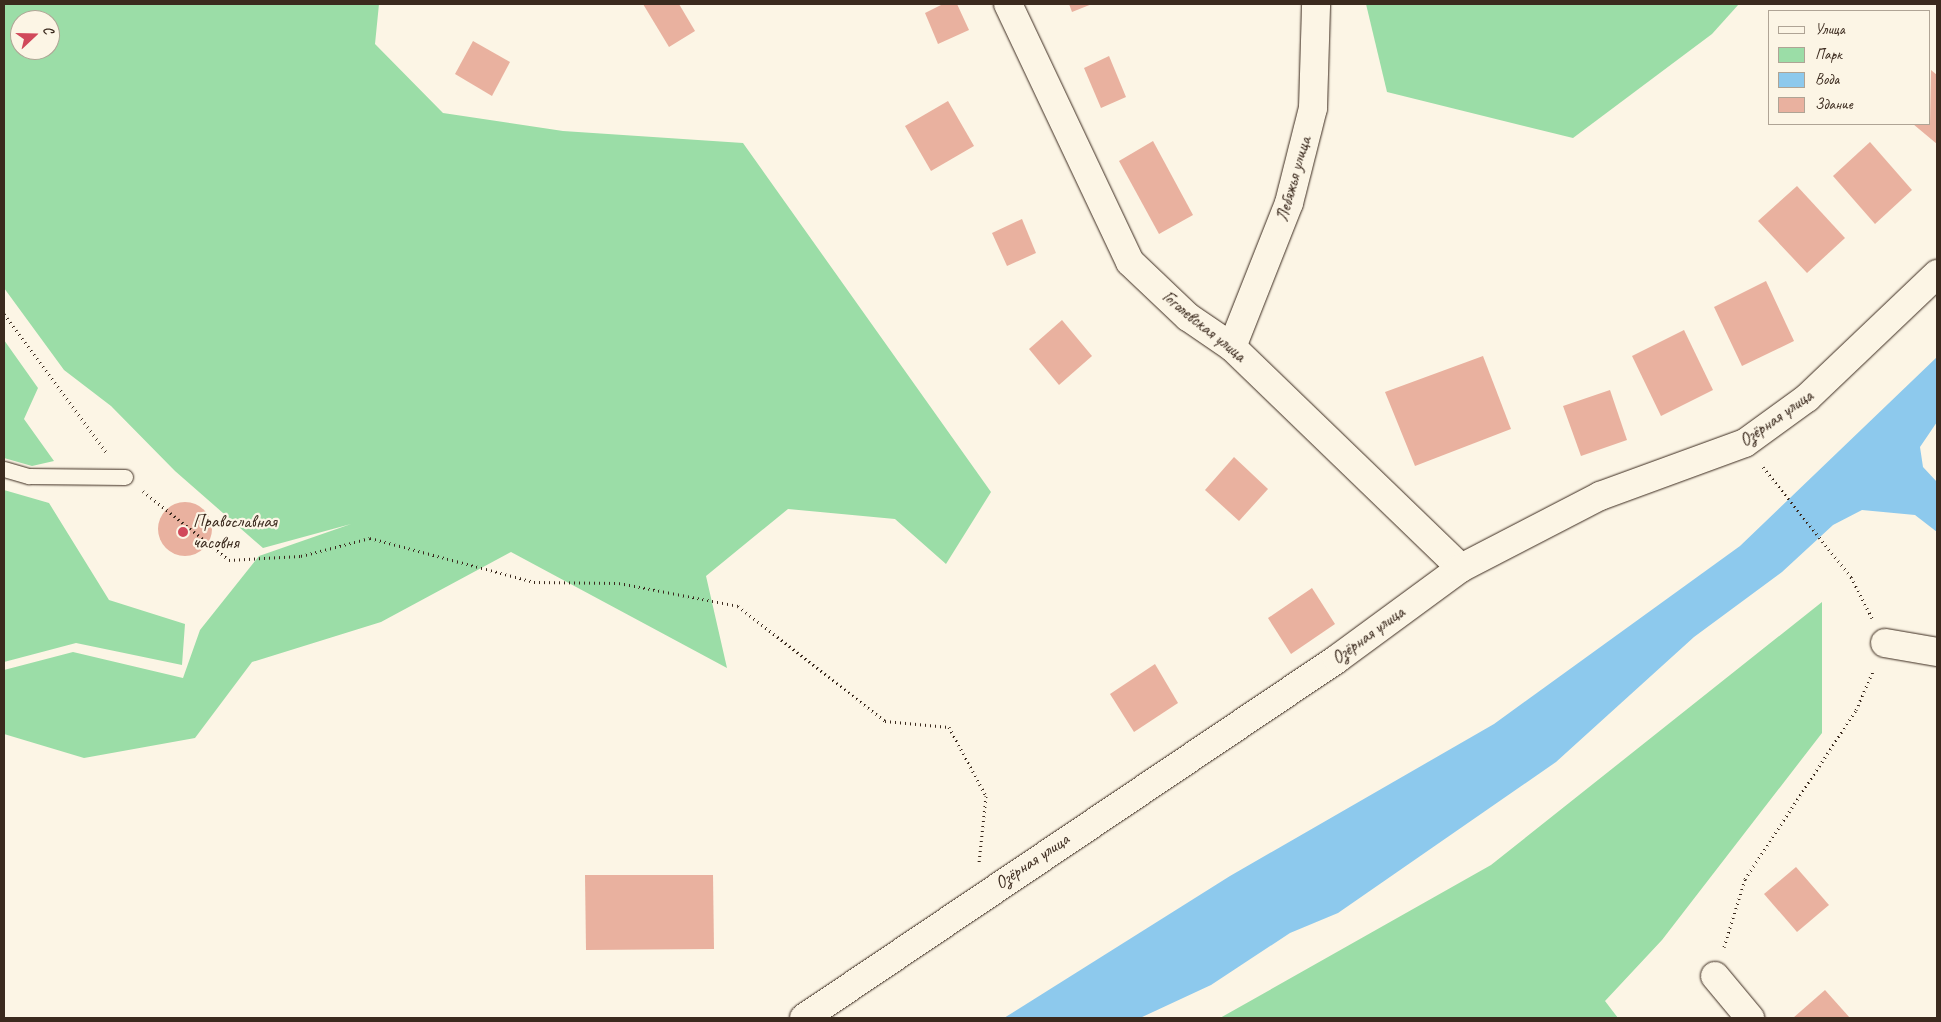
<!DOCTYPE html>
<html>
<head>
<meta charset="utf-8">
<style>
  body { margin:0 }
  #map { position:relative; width:1941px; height:1022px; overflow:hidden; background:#fcf5e5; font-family:Caveat,sans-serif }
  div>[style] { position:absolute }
  .green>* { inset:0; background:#9bdda7 }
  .water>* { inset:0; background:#8dc9ed }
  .building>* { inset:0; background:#e9b19f }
  .round { border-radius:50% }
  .path>* { height:3px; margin-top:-1.5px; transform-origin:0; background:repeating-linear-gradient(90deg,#3b2a1e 0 1px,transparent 0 5px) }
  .roads { filter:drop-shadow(0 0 1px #3b2a1e) drop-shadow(0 0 1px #3b2a1e) }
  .lane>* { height:15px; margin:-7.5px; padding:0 7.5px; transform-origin:7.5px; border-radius:7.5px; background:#fcf5e5 }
  .street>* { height:28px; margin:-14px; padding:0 14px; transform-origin:14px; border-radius:14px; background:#fcf5e5 }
  .dots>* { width:14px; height:14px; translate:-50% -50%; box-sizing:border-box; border:2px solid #fcf5e5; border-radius:50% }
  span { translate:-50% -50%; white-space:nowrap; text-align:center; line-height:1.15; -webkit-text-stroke:4.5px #fcf5e5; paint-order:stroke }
  .street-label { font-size:18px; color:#3b2a1e }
  .poi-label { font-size:18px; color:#3b2a1e }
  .left { translate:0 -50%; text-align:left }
  .frame { position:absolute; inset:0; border:5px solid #3b2a1e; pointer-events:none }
  .legend { position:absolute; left:1768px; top:10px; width:162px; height:115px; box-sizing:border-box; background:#fcf5e5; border:1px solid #afa495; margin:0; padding:6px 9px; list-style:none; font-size:15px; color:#3b2a1e }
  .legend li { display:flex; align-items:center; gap:10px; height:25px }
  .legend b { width:25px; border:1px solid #afa495 }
  .north { position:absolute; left:10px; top:10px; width:50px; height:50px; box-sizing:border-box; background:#fcf5e5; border:1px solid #afa495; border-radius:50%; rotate:69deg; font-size:14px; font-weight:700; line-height:20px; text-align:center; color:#3b2a1e }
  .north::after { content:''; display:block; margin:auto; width:18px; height:22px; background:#d1495b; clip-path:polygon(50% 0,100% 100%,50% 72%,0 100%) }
</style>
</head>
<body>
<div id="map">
  <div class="green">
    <div style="clip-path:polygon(evenodd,4px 4px,379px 4px,375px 44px,443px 113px,563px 131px,743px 143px,991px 492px,946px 564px,895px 519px,788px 509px,706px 576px,727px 668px,511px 552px,381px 622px,252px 662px,195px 738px,84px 758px,4px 734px,4px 670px,73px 652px,183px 678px,200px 630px,259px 556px,351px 524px,263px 548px,175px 471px,111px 406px,64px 370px,4px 288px,4px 4px,20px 20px,50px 20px,50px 50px,20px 50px,20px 20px)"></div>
    <div style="clip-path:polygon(1366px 4px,1739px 4px,1712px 34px,1573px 138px,1387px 92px)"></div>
    <div style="clip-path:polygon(4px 340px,38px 388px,24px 419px,54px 461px,32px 466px,4px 458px)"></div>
    <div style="clip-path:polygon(4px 490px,49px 503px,109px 600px,185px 624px,182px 665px,76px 643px,4px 662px)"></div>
    <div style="clip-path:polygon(1822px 602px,1822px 733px,1662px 940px,1605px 1001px,1618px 1018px,1220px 1018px,1491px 865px)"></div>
  </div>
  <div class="water">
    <div style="clip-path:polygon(1937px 357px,1937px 422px,1920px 447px,1923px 467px,1937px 482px,1937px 532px,1915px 515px,1862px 510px,1833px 525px,1782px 572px,1694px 637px,1556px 762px,1338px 913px,1290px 933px,1211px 985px,1140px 1018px,1004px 1018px,1230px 876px,1494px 724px,1740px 546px)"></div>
  </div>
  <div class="building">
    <div style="clip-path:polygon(643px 4px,679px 4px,695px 31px,669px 47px)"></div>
    <div style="clip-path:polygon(943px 4px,957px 4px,969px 30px,938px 44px,925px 13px)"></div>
    <div style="clip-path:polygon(1069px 4px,1092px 4px,1072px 12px)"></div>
    <div style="clip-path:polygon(473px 41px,510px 62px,492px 96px,455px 74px)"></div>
    <div style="clip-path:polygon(1109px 56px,1126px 97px,1101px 108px,1084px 68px)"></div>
    <div style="clip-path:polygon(1931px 70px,1937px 75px,1937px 144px,1913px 124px,1930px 124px)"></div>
    <div style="clip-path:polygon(948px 101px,974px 146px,931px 171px,905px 126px)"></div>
    <div style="clip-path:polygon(1153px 141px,1193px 215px,1159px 234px,1119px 161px)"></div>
    <div style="clip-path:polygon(1870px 142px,1912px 190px,1875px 224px,1833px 176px)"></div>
    <div style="clip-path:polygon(1797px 186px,1845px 238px,1807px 273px,1758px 221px)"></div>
    <div style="clip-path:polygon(1022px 219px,1036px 253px,1007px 266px,992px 233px)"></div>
    <div style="clip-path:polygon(1766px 281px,1794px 341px,1742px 366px,1714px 307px)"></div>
    <div style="clip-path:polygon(1062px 320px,1092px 356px,1059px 385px,1029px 349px)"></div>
    <div style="clip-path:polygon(1684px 330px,1713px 390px,1661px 416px,1632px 356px)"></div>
    <div style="clip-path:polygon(1483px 356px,1511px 429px,1415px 466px,1385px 392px)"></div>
    <div style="clip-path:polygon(1610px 390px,1627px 440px,1581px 456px,1563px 406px)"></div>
    <div style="clip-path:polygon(1234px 457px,1268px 489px,1239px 521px,1205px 490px)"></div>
    <div class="round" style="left:158px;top:502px;width:54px;height:54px"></div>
    <div style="clip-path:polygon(1312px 588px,1335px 624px,1291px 654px,1268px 618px)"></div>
    <div style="clip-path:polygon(1155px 664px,1178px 703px,1134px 732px,1110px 694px)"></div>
    <div style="clip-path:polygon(1796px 867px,1829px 905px,1797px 932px,1764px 894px)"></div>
    <div style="clip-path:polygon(585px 875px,713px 875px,714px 949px,586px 950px)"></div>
    <div style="clip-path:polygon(1825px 990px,1850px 1018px,1793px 1018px)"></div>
  </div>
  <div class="path">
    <div style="left:4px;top:314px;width:172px;rotate:53.5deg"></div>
    <div style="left:1763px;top:467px;width:141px;rotate:51.3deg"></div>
    <div style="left:1851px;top:577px;width:46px;rotate:62.9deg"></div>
    <div style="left:143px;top:491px;width:110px;rotate:38.7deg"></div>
    <div style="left:229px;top:560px;width:72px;rotate:-3.2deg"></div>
    <div style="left:301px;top:556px;width:71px;rotate:-14.6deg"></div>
    <div style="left:370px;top:538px;width:170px;rotate:15deg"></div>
    <div style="left:534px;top:582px;width:85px;rotate:0.7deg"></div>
    <div style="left:619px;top:583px;width:121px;rotate:10.9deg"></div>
    <div style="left:738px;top:606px;width:187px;rotate:38deg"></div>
    <div style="left:885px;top:721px;width:64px;rotate:5.4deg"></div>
    <div style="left:949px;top:727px;width:78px;rotate:61.8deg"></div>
    <div style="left:986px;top:796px;width:67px;rotate:96deg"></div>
    <div style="left:1724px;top:947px;width:71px;rotate:-72.8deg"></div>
    <div style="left:1745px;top:879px;width:202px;rotate:-56.7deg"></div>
    <div style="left:1856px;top:710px;width:43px;rotate:-66.4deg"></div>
  </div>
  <div class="roads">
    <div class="lane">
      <div style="left:4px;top:469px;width:26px;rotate:16deg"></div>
      <div style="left:29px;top:476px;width:96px;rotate:0.6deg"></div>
    </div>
    <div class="street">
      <div style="left:1008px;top:4px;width:285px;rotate:64.7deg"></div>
      <div style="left:1130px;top:262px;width:80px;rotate:43.5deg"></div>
      <div style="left:1188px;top:317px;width:53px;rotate:34.3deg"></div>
      <div style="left:1232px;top:347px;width:318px;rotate:44deg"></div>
      <div style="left:1232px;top:347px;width:155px;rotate:-68.4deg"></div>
      <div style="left:1289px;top:203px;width:98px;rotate:-75.8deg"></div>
      <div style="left:1313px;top:108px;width:104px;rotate:-88.3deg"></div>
      <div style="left:1885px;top:643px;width:53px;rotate:9.8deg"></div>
      <div style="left:1715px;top:976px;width:55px;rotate:50.2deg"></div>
      <div style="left:804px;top:1018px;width:643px;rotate:-33.96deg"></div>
      <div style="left:1337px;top:659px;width:154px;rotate:-36.3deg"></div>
      <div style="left:1461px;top:568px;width:157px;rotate:-27.4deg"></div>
      <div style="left:1600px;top:496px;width:154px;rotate:-20.1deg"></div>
      <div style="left:1745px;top:443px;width:77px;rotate:-36deg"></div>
      <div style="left:1807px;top:398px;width:180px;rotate:-43.6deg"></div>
    </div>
  </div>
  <div class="dots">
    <div style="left:183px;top:532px;background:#d1495b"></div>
  </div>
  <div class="street-label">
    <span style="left:1293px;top:179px;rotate:-74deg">Лебяжья улица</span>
    <span style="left:1204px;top:326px;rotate:39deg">Гоголевская улица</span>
    <span style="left:1776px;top:418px;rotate:-35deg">Озёрная улица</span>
    <span style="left:1368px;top:635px;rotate:-36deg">Озёрная улица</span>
    <span style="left:1032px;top:861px;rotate:-34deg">Озёрная улица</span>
  </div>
  <div class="poi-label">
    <span class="left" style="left:193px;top:532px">Православная<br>часовня</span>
  </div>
  <div class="frame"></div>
  <ul class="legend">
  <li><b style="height:6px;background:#fcf5e5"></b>Улица</li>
  <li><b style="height:14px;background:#9bdda7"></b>Парк</li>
  <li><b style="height:14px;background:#8dc9ed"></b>Вода</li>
  <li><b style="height:14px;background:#e9b19f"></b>Здание</li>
  </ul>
  <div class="north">С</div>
</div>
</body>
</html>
